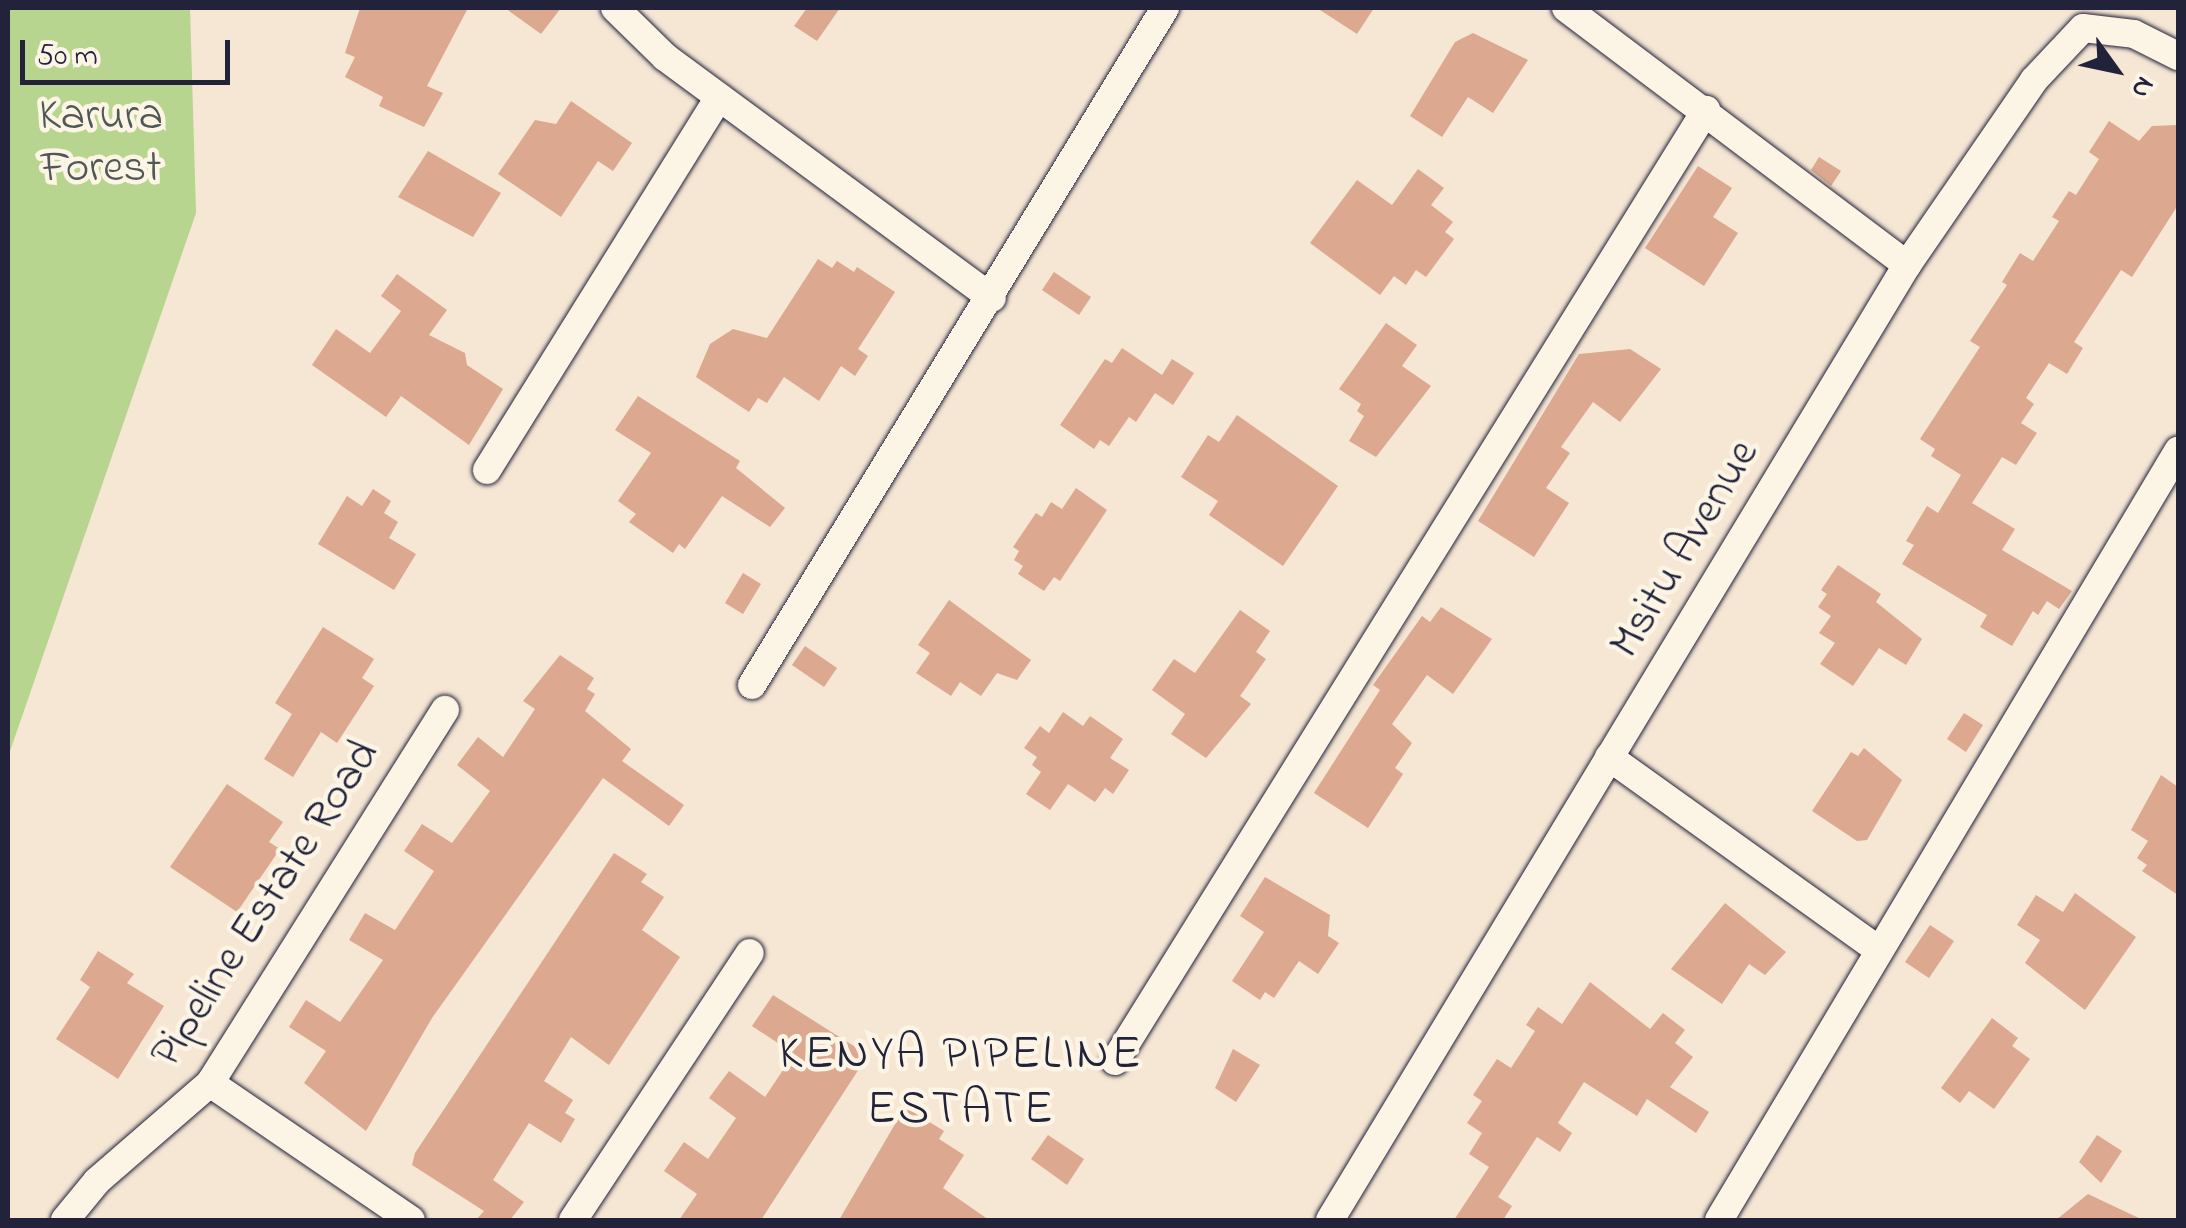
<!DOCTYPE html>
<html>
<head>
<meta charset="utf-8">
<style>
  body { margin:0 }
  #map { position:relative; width:2186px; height:1228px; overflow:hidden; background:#f6e6d4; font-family:"Indie Flower",sans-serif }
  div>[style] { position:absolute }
  .green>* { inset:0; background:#b7d58e }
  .building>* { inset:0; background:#dca890 }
  .roads { filter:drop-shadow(0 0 2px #22223b) drop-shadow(0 0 2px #22223b) }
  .street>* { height:28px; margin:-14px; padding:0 14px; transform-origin:14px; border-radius:14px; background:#fcf5e5 }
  span { translate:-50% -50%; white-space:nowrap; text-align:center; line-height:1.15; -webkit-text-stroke:9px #fcf5e5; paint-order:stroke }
  .park-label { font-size:45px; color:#4f5854 }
  .street-label { font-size:45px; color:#22223b }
  .neighbourhood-label { font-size:48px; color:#22223b; letter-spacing:2.5px }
  .frame { position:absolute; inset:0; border:10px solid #22223b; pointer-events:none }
  .north { position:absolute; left:2066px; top:20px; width:100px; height:100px; -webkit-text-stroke:8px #fcf5e5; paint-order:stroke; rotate:123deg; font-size:28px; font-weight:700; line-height:40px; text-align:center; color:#22223b }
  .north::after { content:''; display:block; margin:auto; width:35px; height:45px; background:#22223b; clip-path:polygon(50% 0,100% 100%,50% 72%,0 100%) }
  .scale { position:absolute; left:20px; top:40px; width:210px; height:45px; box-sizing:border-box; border:5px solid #22223b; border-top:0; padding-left:12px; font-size:30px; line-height:35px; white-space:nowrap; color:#22223b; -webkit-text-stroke:8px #fcf5e5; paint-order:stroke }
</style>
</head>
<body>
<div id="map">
  <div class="green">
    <div style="clip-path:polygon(8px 8px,190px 8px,196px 213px,8px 757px)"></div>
  </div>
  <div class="building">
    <div style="clip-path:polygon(360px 8px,468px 8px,427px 86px,443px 93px,424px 127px,379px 106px,383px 97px,345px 77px,355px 57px,345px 53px)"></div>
    <div style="clip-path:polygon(505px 8px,561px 8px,541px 34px)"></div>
    <div style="clip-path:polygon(807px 8px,840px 8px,817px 41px,794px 26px)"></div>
    <div style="clip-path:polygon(1317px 8px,1374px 8px,1357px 34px)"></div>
    <div style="clip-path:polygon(1473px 33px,1528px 60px,1493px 113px,1468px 97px,1442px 137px,1410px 116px,1455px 42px)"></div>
    <div style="clip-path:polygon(571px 101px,632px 143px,613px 171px,598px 161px,561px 217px,498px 174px,535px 120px,556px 124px)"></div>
    <div style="clip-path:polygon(2109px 121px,2139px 141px,2152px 126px,2178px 125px,2178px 205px,2132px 277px,2121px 270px,2074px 342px,2083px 348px,2067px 374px,2049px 363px,2026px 398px,2034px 404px,2021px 423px,2037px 433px,2016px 465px,2002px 457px,1972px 503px,2015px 529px,2002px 550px,2072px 591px,2059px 609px,2047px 601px,2038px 615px,2033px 611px,2012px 646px,1980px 627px,1987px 615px,1902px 564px,1914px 545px,1906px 541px,1927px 506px,1938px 513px,1961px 475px,1931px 456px,1935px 449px,1920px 439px,1980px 347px,1970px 341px,2007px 285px,2002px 282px,2020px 253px,2033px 261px,2059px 221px,2052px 217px,2069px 191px,2076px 195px,2099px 159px,2089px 152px)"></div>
    <div style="clip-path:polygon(428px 151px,501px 193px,473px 237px,398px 197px)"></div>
    <div style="clip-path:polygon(1819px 157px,1841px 171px,1831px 186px,1811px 170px)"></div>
    <div style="clip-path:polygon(1698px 166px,1732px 188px,1713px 217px,1738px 233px,1704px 286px,1645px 248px)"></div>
    <div style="clip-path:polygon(1418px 169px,1444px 188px,1431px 205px,1453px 222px,1445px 232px,1454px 239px,1426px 277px,1416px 270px,1406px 285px,1394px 276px,1380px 295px,1310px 243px,1357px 180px,1392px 205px)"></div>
    <div style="clip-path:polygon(818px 259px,832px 268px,837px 261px,854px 272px,857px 267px,895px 292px,858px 349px,868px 356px,855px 376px,841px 366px,819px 401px,784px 377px,767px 403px,758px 398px,749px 412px,696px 377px,710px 344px,733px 329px,767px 338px)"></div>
    <div style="clip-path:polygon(1054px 272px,1091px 297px,1079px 315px,1042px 290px)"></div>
    <div style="clip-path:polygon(397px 274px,447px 310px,429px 335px,465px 353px,467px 365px,503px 389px,469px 445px,401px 396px,386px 417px,312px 365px,336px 329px,370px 353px,401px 311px,381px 296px)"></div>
    <div style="clip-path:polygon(1386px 323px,1417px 345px,1402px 366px,1431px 386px,1376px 457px,1349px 441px,1364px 416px,1357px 411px,1361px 404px,1339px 389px)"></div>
    <div style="clip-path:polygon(1122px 348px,1162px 375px,1172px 359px,1194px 373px,1173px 405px,1155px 393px,1136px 422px,1129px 417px,1109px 446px,1100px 440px,1094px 449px,1060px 425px,1105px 359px,1112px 363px)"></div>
    <div style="clip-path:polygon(1630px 349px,1661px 369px,1620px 422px,1593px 402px,1561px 447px,1570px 453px,1546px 488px,1569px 503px,1534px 557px,1478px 521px,1579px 354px)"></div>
    <div style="clip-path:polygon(638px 396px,740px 461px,736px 468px,785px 508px,770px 527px,722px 496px,685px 549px,679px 544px,673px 553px,629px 522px,636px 514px,618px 501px,651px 453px,615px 430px)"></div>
    <div style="clip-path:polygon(1237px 415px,1338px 486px,1283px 566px,1209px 515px,1218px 501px,1181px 477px,1208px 435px,1219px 442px)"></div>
    <div style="clip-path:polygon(1076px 488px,1107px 510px,1060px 581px,1054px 577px,1044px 591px,1018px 574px,1023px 566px,1014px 560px,1019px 551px,1013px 547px,1036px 513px,1042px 517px,1051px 502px,1062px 509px)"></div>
    <div style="clip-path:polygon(373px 489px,391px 501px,384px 513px,398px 522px,389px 538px,416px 554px,394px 590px,318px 544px,347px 496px,362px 506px)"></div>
    <div style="clip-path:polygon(1838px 565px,1881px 594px,1876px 602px,1922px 639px,1906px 665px,1879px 648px,1853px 686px,1820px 664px,1835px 643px,1819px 633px,1831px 616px,1818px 607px,1827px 594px,1821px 590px)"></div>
    <div style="clip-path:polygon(743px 573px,761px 584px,743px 614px,725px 603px)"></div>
    <div style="clip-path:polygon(949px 600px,1031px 660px,1017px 680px,997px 673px,981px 696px,960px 682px,951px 696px,916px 673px,930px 653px,918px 645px)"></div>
    <div style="clip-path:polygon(1441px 607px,1492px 639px,1453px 694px,1427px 675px,1392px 724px,1412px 743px,1395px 768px,1403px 774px,1368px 828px,1314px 793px,1380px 690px,1373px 685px,1422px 616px,1430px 622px)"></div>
    <div style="clip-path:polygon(1240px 610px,1270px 631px,1256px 652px,1266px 659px,1240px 696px,1251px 704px,1206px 758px,1171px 734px,1185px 714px,1152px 690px,1174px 659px,1195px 673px)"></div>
    <div style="clip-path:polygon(323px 627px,374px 659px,362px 678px,374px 686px,337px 743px,321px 732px,293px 777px,264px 759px,292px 714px,275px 703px)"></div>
    <div style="clip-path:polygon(805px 646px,837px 668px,824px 687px,792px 665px)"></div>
    <div style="clip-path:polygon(560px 655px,594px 678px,587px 689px,595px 694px,585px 711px,631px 749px,622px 761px,684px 805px,669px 826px,603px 778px,432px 1018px,366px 1131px,304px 1083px,326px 1051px,289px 1027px,306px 1000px,340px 1022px,383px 960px,349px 940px,365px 913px,395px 930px,434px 871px,404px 851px,422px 824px,452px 843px,490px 791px,457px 765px,478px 737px,503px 757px,535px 709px,523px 701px)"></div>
    <div style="clip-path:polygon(1063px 712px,1083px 726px,1090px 716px,1123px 739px,1110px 758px,1129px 770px,1113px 794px,1105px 788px,1095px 802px,1068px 784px,1050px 810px,1026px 794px,1041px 772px,1032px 765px,1037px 757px,1024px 748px,1040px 726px,1049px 733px)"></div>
    <div style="clip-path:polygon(1964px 713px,1983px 725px,1966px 752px,1947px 739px)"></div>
    <div style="clip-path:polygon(1864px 748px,1902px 780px,1867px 840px,1857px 841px,1812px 811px,1851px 752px,1858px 756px)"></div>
    <div style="clip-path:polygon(2161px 775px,2178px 787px,2178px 895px,2142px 871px,2147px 865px,2137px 858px,2148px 841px,2131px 830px)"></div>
    <div style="clip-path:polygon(227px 784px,283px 822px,269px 842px,280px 849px,237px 912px,170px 867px)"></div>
    <div style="clip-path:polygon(614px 853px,647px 874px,641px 882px,664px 897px,642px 930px,680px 957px,609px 1065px,571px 1037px,544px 1081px,573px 1100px,565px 1113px,575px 1119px,561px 1143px,529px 1123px,493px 1180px,524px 1202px,510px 1220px,476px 1220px,484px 1211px,412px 1165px,415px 1153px)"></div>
    <div style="clip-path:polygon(1265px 877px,1330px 915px,1328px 936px,1339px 943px,1318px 974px,1299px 961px,1274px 998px,1265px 992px,1260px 1000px,1232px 981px,1264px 932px,1240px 916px)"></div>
    <div style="clip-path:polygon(2075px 893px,2136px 937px,2085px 1010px,2025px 963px,2040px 940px,2017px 925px,2036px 895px,2063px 912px)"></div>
    <div style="clip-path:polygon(1725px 903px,1786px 952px,1765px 975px,1749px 964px,1722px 1004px,1671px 969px)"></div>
    <div style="clip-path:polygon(1930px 925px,1954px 941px,1929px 978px,1905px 962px)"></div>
    <div style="clip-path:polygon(98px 951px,134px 974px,127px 983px,164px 1006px,118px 1079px,56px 1039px,90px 987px,80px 980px)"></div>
    <div style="clip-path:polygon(1590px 982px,1650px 1029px,1663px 1013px,1685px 1030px,1675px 1043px,1693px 1057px,1670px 1087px,1709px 1112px,1696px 1133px,1647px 1099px,1637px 1116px,1584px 1082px,1558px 1123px,1572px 1133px,1560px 1152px,1537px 1137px,1498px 1197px,1512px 1206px,1503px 1220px,1454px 1220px,1489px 1167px,1469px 1154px,1482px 1133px,1467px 1123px,1482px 1101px,1473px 1095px,1497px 1059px,1511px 1068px,1535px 1031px,1526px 1025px,1538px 1007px,1562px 1024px)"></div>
    <div style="clip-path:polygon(773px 995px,868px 1055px,761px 1220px,679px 1220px,697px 1194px,664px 1171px,684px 1142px,708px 1159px,736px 1118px,709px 1098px,729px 1071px,765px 1097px,789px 1061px,790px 1051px,752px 1026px)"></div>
    <div style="clip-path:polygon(1992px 1018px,2018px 1038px,2012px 1046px,2030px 1059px,1994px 1109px,1969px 1091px,1960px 1103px,1941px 1088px)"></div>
    <div style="clip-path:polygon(1233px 1049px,1260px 1065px,1236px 1102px,1215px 1088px)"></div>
    <div style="clip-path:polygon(905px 1107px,944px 1131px,939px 1139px,964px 1155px,943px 1188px,989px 1220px,839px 1220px)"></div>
    <div style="clip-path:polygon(1048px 1135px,1084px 1159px,1067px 1185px,1031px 1159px)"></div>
    <div style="clip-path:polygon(2097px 1135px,2122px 1151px,2101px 1183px,2079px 1162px)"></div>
    <div style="clip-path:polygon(2088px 1194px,2143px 1220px,2056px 1220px)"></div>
  </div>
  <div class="roads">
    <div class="street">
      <div style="left:615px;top:8px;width:70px;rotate:44.4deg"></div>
      <div style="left:665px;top:57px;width:406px;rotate:36.4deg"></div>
      <div style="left:1566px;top:8px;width:427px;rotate:37deg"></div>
      <div style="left:487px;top:470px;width:439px;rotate:-58.1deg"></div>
      <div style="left:752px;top:685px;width:793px;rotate:-58.61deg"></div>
      <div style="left:1609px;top:757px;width:332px;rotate:35.6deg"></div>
      <div style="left:1115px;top:1061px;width:1120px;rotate:-58.14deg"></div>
      <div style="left:210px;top:1083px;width:243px;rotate:34.3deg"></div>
      <div style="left:65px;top:1220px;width:50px;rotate:-50.6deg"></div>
      <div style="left:97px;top:1181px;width:150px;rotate:-40.9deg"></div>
      <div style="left:210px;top:1083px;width:441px;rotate:-57.8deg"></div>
      <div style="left:573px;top:1220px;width:320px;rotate:-56.5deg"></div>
      <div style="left:1330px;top:1220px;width:1116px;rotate:-58.86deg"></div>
      <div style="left:1907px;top:265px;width:224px;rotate:-55.5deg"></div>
      <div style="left:2034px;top:80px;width:71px;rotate:-46.7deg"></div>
      <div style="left:2083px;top:28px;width:51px;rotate:6.7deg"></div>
      <div style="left:2134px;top:34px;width:49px;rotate:26.6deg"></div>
      <div style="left:1719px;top:1220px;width:896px;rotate:-59.17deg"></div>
    </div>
  </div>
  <div class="park-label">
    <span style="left:101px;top:144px">Karura<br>Forest</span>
  </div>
  <div class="street-label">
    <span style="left:1686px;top:550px;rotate:-59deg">Msitu Avenue</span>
    <span style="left:267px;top:905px;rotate:-57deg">Pipeline Estate Road</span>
  </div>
  <div class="neighbourhood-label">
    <span style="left:961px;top:1083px">KENYA PIPELINE<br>ESTATE</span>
  </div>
  <div class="frame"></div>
  <div class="north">N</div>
  <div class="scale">50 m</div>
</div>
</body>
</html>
